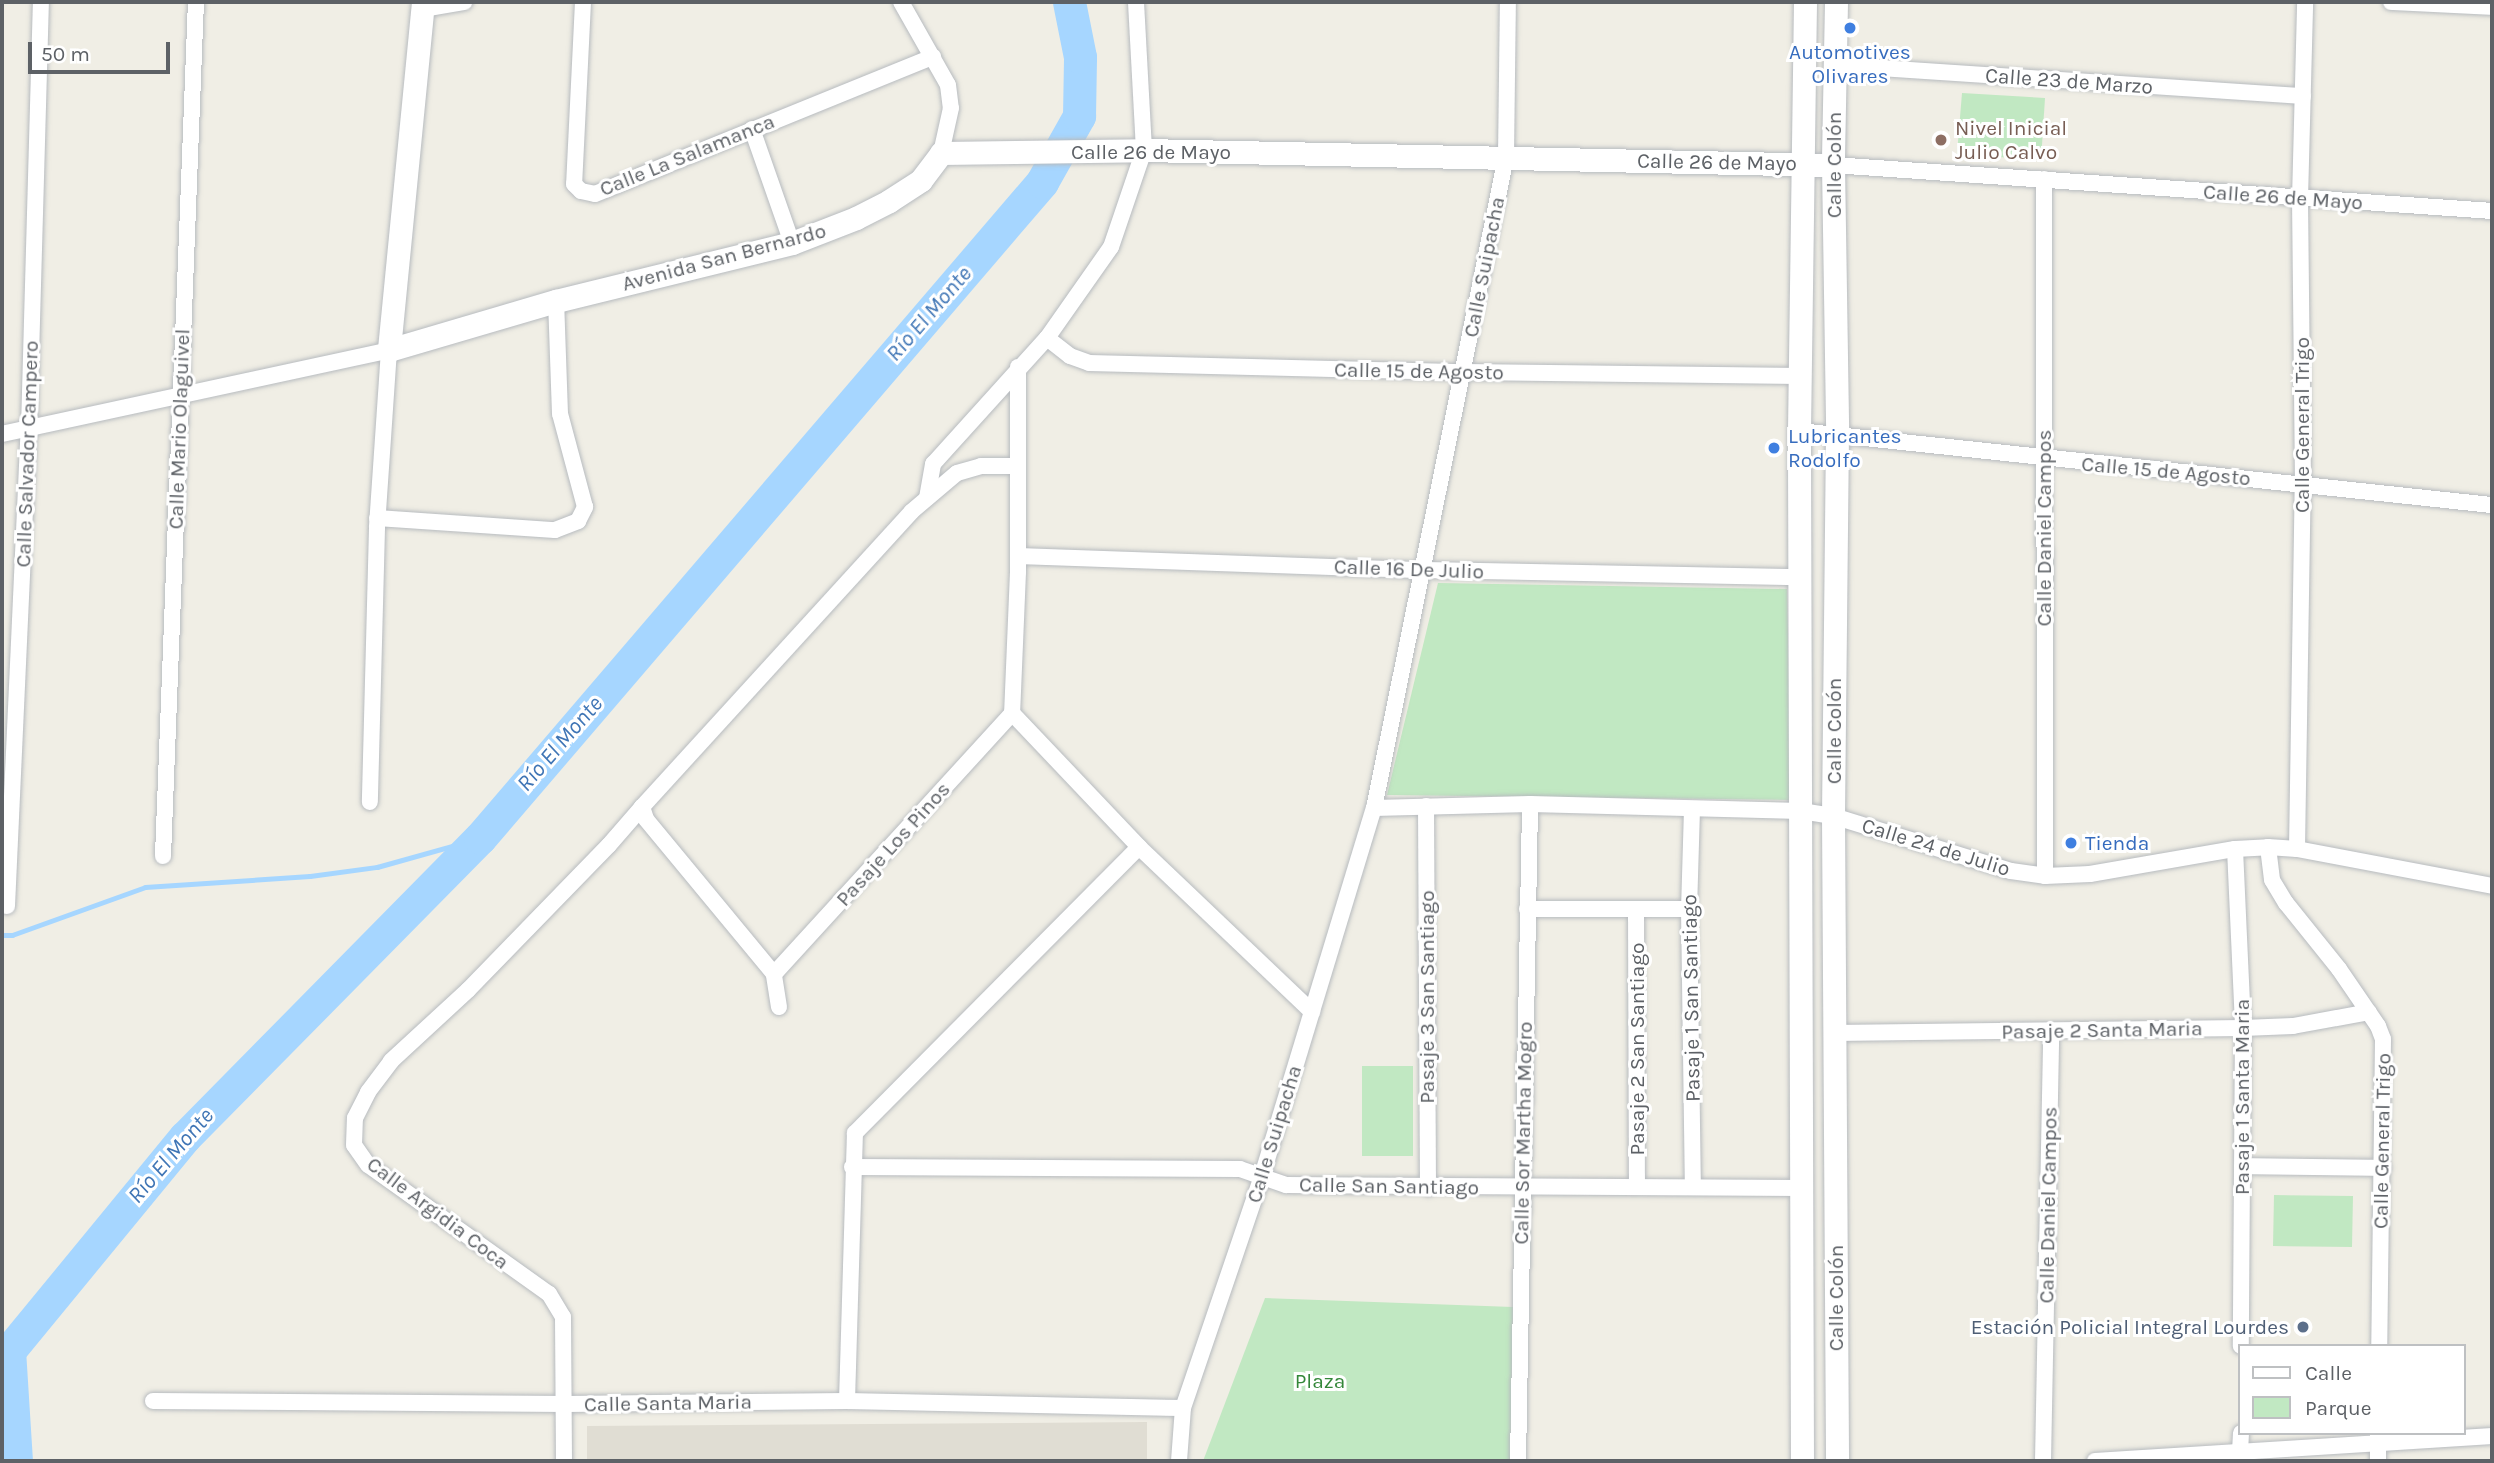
<!DOCTYPE html>
<html>
<head>
<meta charset="utf-8">
<style>
  body { margin:0 }
  #map { position:relative; width:2494px; height:1463px; overflow:hidden; background:#f0eee5; font-family:Karla,sans-serif }
  div>[style] { position:absolute }
  .education>* { inset:0; background:#e0ddd3 }
  .green>* { inset:0; background:#c1e8c2 }
  .stream>* { height:5px; margin:-2.5px; padding:0 2.5px; transform-origin:2.5px; border-radius:2.5px; background:#a6d6ff }
  .river>* { height:33px; margin:-16.5px; padding:0 16.5px; transform-origin:16.5px; border-radius:16.5px; background:#a6d6ff }
  .roads { filter:drop-shadow(0 0 2px #b7bbbf) drop-shadow(0 0 2px #b7bbbf) }
  .street>* { height:16px; margin:-8px; padding:0 8px; transform-origin:8px; border-radius:8px; background:#fff }
  .secondary>* { height:23px; margin:-11.5px; padding:0 11.5px; transform-origin:11.5px; border-radius:11.5px; background:#fff }
  .dots>* { width:19px; height:19px; translate:-50% -50%; box-sizing:border-box; border:4px solid #fff; border-radius:50% }
  span { translate:-50% -50%; white-space:nowrap; text-align:center; line-height:1.15; -webkit-text-stroke:6px #fff; paint-order:stroke }
  .shop-label { font-size:21px; color:#366cbe }
  .left { translate:0 -50%; text-align:left }
  .street-label { font-size:21px; color:#5d6166 }
  .education-label { font-size:21px; color:#785e54 }
  .service-label { font-size:21px; color:#4e5e75 }
  .right { translate:-100% -50%; text-align:right }
  .park-label { font-size:21px; color:#338739 }
  .water-label { font-size:23px; color:#3f75b5; font-style:italic }
  .frame { position:absolute; inset:0; border:4px solid #5d6166; pointer-events:none }
  .legend { position:absolute; left:2238px; top:1344px; width:228px; height:91px; box-sizing:border-box; background:#fff; border:2px solid #bec0c2; margin:0; padding:9px 12px; list-style:none; font-size:21px; color:#5d6166 }
  .legend li { display:flex; align-items:center; gap:14px; height:35px }
  .legend b { width:35px; border:2px solid #bec0c2 }
  .scale { position:absolute; left:28px; top:42px; width:142px; height:32px; box-sizing:border-box; border:4px solid #5d6166; border-top:0; padding-left:9px; font-size:21px; line-height:24px; white-space:nowrap; color:#5d6166; -webkit-text-stroke:5px #fff; paint-order:stroke }
</style>
</head>
<body>
<div id="map">
  <div class="education">
    <div style="clip-path:polygon(1147px 1422px,1147px 1461px,587px 1461px,587px 1426px)"></div>
  </div>
  <div class="green">
    <div style="clip-path:polygon(1962px 93px,2045px 98px,2041px 160px,1957px 154px)"></div>
    <div style="clip-path:polygon(1438px 583px,1787px 589px,1792px 800px,1387px 795px)"></div>
    <div style="clip-path:polygon(1362px 1066px,1413px 1066px,1413px 1156px,1362px 1156px)"></div>
    <div style="clip-path:polygon(2274px 1195px,2353px 1196px,2352px 1247px,2273px 1246px)"></div>
    <div style="clip-path:polygon(1265px 1298px,1513px 1307px,1510px 1461px,1203px 1461px)"></div>
  </div>
  <div class="stream">
    <div style="left:2px;top:935px;width:10px"></div>
    <div style="left:12px;top:935px;width:141px;rotate:-19.8deg"></div>
    <div style="left:145px;top:887px;width:165px;rotate:-3.8deg"></div>
    <div style="left:310px;top:876px;width:68px;rotate:-7.7deg"></div>
    <div style="left:377px;top:867px;width:107px;rotate:-15.7deg"></div>
  </div>
  <div class="river">
    <div style="left:16px;top:1461px;width:110px;rotate:-93.6deg"></div>
    <div style="left:9px;top:1351px;width:277px;rotate:-50.6deg"></div>
    <div style="left:185px;top:1137px;width:420px;rotate:-45.4deg"></div>
    <div style="left:480px;top:838px;width:864px;rotate:-49.41deg"></div>
    <div style="left:1042px;top:182px;width:76px;rotate:-60.7deg"></div>
    <div style="left:1079px;top:116px;width:59px;rotate:-89deg"></div>
    <div style="left:1080px;top:57px;width:56px;rotate:-101.3deg"></div>
  </div>
  <div class="roads">
    <div class="street">
      <div style="left:583px;top:2px;width:182px;rotate:92.8deg"></div>
      <div style="left:574px;top:184px;width:10px;rotate:45deg"></div>
      <div style="left:581px;top:191px;width:14px;rotate:12deg"></div>
      <div style="left:595px;top:194px;width:365px;rotate:-22.1deg"></div>
      <div style="left:901px;top:2px;width:95px;rotate:60.5deg"></div>
      <div style="left:948px;top:85px;width:23px;rotate:83deg"></div>
      <div style="left:951px;top:108px;width:46px;rotate:102.5deg"></div>
      <div style="left:2391px;top:2px;width:101px;rotate:2.8deg"></div>
      <div style="left:423px;top:9px;width:42px;rotate:-9.7deg"></div>
      <div style="left:1835px;top:65px;width:469px;rotate:3.8deg"></div>
      <div style="left:752px;top:129px;width:121px;rotate:70.7deg"></div>
      <div style="left:1833px;top:165px;width:661px;rotate:3.99deg"></div>
      <div style="left:2044px;top:179px;width:697px;rotate:89.92deg"></div>
      <div style="left:1047px;top:338px;width:29px;rotate:38deg"></div>
      <div style="left:1070px;top:356px;width:20px;rotate:20deg"></div>
      <div style="left:1089px;top:363px;width:375px;rotate:1.4deg"></div>
      <div style="left:1464px;top:372px;width:336px;rotate:0.7deg"></div>
      <div style="left:1018px;top:367px;width:205px;rotate:90deg"></div>
      <div style="left:1018px;top:572px;width:141px;rotate:92.4deg"></div>
      <div style="left:1012px;top:713px;width:185px;rotate:46.5deg"></div>
      <div style="left:1139px;top:847px;width:239px;rotate:43.6deg"></div>
      <div style="left:1799px;top:431px;width:697px;rotate:6.1deg"></div>
      <div style="left:2px;top:434px;width:396px;rotate:-12.2deg"></div>
      <div style="left:389px;top:350px;width:178px;rotate:93.9deg"></div>
      <div style="left:377px;top:528px;width:274px;rotate:91.5deg"></div>
      <div style="left:927px;top:498px;width:35px;rotate:-80deg"></div>
      <div style="left:933px;top:464px;width:170px;rotate:-47.9deg"></div>
      <div style="left:1047px;top:338px;width:111px;rotate:-54.9deg"></div>
      <div style="left:1111px;top:247px;width:102px;rotate:-71.2deg"></div>
      <div style="left:1144px;top:150px;width:148px;rotate:-93.1deg"></div>
      <div style="left:377px;top:518px;width:178px;rotate:3.9deg"></div>
      <div style="left:555px;top:530px;width:25px;rotate:-21deg"></div>
      <div style="left:578px;top:521px;width:16px;rotate:-63deg"></div>
      <div style="left:585px;top:507px;width:96px;rotate:-105deg"></div>
      <div style="left:560px;top:414px;width:113px;rotate:-92deg"></div>
      <div style="left:1018px;top:556px;width:406px;rotate:2deg"></div>
      <div style="left:1424px;top:570px;width:376px;rotate:1.1deg"></div>
      <div style="left:1426px;top:806px;width:382px;rotate:89.7deg"></div>
      <div style="left:1374px;top:808px;width:156px;rotate:-1.5deg"></div>
      <div style="left:1530px;top:804px;width:271px;rotate:1.5deg"></div>
      <div style="left:1801px;top:811px;width:32px;rotate:9deg"></div>
      <div style="left:1833px;top:816px;width:186px;rotate:17.2deg"></div>
      <div style="left:2011px;top:871px;width:34px;rotate:8deg"></div>
      <div style="left:2045px;top:876px;width:45px;rotate:-2.5deg"></div>
      <div style="left:2090px;top:874px;width:147px;rotate:-9.8deg"></div>
      <div style="left:2235px;top:849px;width:33px;rotate:-3deg"></div>
      <div style="left:2268px;top:847px;width:29px;rotate:4deg"></div>
      <div style="left:2297px;top:849px;width:198px;rotate:10.7deg"></div>
      <div style="left:1692px;top:809px;width:100px;rotate:91.7deg"></div>
      <div style="left:1689px;top:909px;width:278px;rotate:89.2deg"></div>
      <div style="left:2268px;top:847px;width:33px;rotate:83deg"></div>
      <div style="left:2272px;top:880px;width:27px;rotate:59deg"></div>
      <div style="left:2286px;top:903px;width:85px;rotate:51.2deg"></div>
      <div style="left:2339px;top:969px;width:69px;rotate:55.6deg"></div>
      <div style="left:2378px;top:1026px;width:14px;rotate:69deg"></div>
      <div style="left:2383px;top:1039px;width:307px;rotate:90.7deg"></div>
      <div style="left:2235px;top:849px;width:179px;rotate:87.4deg"></div>
      <div style="left:2243px;top:1028px;width:318px;rotate:90.4deg"></div>
      <div style="left:2297px;top:849px;width:365px;rotate:-89.1deg"></div>
      <div style="left:2303px;top:484px;width:285px;rotate:-90.6deg"></div>
      <div style="left:2300px;top:199px;width:197px;rotate:-88.5deg"></div>
      <div style="left:163px;top:856px;width:855px;rotate:-87.79deg"></div>
      <div style="left:7px;top:906px;width:479px;rotate:-87.4deg"></div>
      <div style="left:29px;top:428px;width:426px;rotate:-88.4deg"></div>
      <div style="left:1527px;top:909px;width:162px"></div>
      <div style="left:1636px;top:911px;width:276px;rotate:89.8deg"></div>
      <div style="left:774px;top:974px;width:353px;rotate:-47.6deg"></div>
      <div style="left:779px;top:1007px;width:33px;rotate:-99deg"></div>
      <div style="left:774px;top:974px;width:201px;rotate:-129.6deg"></div>
      <div style="left:646px;top:819px;width:13px;rotate:-108deg"></div>
      <div style="left:642px;top:807px;width:399px;rotate:-47.6deg"></div>
      <div style="left:911px;top:512px;width:60px;rotate:-40.3deg"></div>
      <div style="left:957px;top:473px;width:25px;rotate:-16deg"></div>
      <div style="left:981px;top:466px;width:37px"></div>
      <div style="left:1834px;top:1033px;width:409px;rotate:-0.7deg"></div>
      <div style="left:2243px;top:1028px;width:50px;rotate:-2.3deg"></div>
      <div style="left:2293px;top:1026px;width:77px;rotate:-10.4deg"></div>
      <div style="left:2242px;top:1166px;width:141px;rotate:0.8deg"></div>
      <div style="left:852px;top:1167px;width:388px;rotate:0.3deg"></div>
      <div style="left:1240px;top:1169px;width:49px;rotate:19.2deg"></div>
      <div style="left:1286px;top:1185px;width:516px;rotate:0.33deg"></div>
      <div style="left:153px;top:1401px;width:413px;rotate:0.4deg"></div>
      <div style="left:566px;top:1404px;width:281px;rotate:-0.6deg"></div>
      <div style="left:847px;top:1401px;width:336px;rotate:1.2deg"></div>
      <div style="left:847px;top:1401px;width:268px;rotate:-88.3deg"></div>
      <div style="left:855px;top:1133px;width:403px;rotate:-45.2deg"></div>
      <div style="left:2378px;top:1433px;width:28px;rotate:90deg"></div>
      <div style="left:2240px;top:1452px;width:19px;rotate:-87deg"></div>
      <div style="left:564px;top:1461px;width:144px;rotate:-90.4deg"></div>
      <div style="left:563px;top:1317px;width:27px;rotate:-121deg"></div>
      <div style="left:549px;top:1294px;width:222px;rotate:-144.5deg"></div>
      <div style="left:368px;top:1165px;width:24px;rotate:-125deg"></div>
      <div style="left:354px;top:1145px;width:27px;rotate:-88deg"></div>
      <div style="left:355px;top:1118px;width:29px;rotate:-63deg"></div>
      <div style="left:368px;top:1092px;width:39px;rotate:-53deg"></div>
      <div style="left:391px;top:1061px;width:105px;rotate:-42.7deg"></div>
      <div style="left:468px;top:990px;width:202px;rotate:-45.8deg"></div>
      <div style="left:609px;top:845px;width:50px;rotate:-49deg"></div>
      <div style="left:1179px;top:1461px;width:53px;rotate:-85.7deg"></div>
      <div style="left:1183px;top:1408px;width:245px;rotate:-71.2deg"></div>
      <div style="left:1262px;top:1176px;width:385px;rotate:-73.1deg"></div>
      <div style="left:1374px;top:808px;width:664px;rotate:-78.54deg"></div>
      <div style="left:1506px;top:157px;width:155px;rotate:-89.3deg"></div>
      <div style="left:1518px;top:1461px;width:657px;rotate:-88.95deg"></div>
      <div style="left:2043px;top:1461px;width:429px;rotate:-88.9deg"></div>
      <div style="left:2095px;top:1461px;width:398px;rotate:-3.6deg"></div>
    </div>
    <div class="secondary">
      <div style="left:423px;top:2px;width:350px;rotate:95.6deg"></div>
      <div style="left:389px;top:350px;width:174px;rotate:-16.4deg"></div>
      <div style="left:556px;top:301px;width:243px;rotate:-13.8deg"></div>
      <div style="left:792px;top:243px;width:69px;rotate:-21.3deg"></div>
      <div style="left:856px;top:218px;width:37px;rotate:-27deg"></div>
      <div style="left:889px;top:201px;width:38px;rotate:-33deg"></div>
      <div style="left:921px;top:180px;width:34px;rotate:-53deg"></div>
      <div style="left:941px;top:153px;width:203px;rotate:-0.8deg"></div>
      <div style="left:1144px;top:150px;width:689px;rotate:1.25deg"></div>
      <div style="left:1836px;top:2px;width:163px;rotate:91.1deg"></div>
      <div style="left:1833px;top:165px;width:268px;rotate:89.1deg"></div>
      <div style="left:1837px;top:433px;width:383px;rotate:90.6deg"></div>
      <div style="left:1833px;top:816px;width:645px;rotate:89.64deg"></div>
      <div style="left:1802px;top:1461px;width:1030px;rotate:-90.17deg"></div>
      <div style="left:1799px;top:431px;width:429px;rotate:-89.2deg"></div>
    </div>
  </div>
  <div class="dots">
    <div style="left:1850px;top:28px;background:#3f7fe0"></div>
    <div style="left:1941px;top:140px;background:#8d6e63"></div>
    <div style="left:1774px;top:448px;background:#3f7fe0"></div>
    <div style="left:2071px;top:843px;background:#3f7fe0"></div>
    <div style="left:2303px;top:1327px;background:#5c6f8a"></div>
  </div>
  <div class="shop-label">
    <span style="left:1850px;top:64px">Automotives<br>Olivares</span>
    <span class="left" style="left:1788px;top:448px">Lubricantes<br>Rodolfo</span>
    <span class="left" style="left:2085px;top:843px">Tienda</span>
  </div>
  <div class="street-label">
    <span style="left:2069px;top:81px;rotate:4deg">Calle 23 de Marzo</span>
    <span style="left:1151px;top:152px">Calle 26 de Mayo</span>
    <span style="left:687px;top:155px;rotate:-22deg">Calle La Salamanca</span>
    <span style="left:1717px;top:162px;rotate:1deg">Calle 26 de Mayo</span>
    <span style="left:1834px;top:165px;rotate:-90deg">Calle Colón</span>
    <span style="left:2283px;top:197px;rotate:4deg">Calle 26 de Mayo</span>
    <span style="left:724px;top:257px;rotate:-15deg">Avenida San Bernardo</span>
    <span style="left:1484px;top:267px;rotate:-79deg">Calle Suipacha</span>
    <span style="left:1419px;top:371px;rotate:1deg">Calle 15 de Agosto</span>
    <span style="left:2302px;top:425px;rotate:-90deg">Calle General Trigo</span>
    <span style="left:179px;top:429px;rotate:-88deg">Calle Mario Olaguivel</span>
    <span style="left:27px;top:454px;rotate:-88deg">Calle Salvador Campero</span>
    <span style="left:2166px;top:471px;rotate:5deg">Calle 15 de Agosto</span>
    <span style="left:2044px;top:528px;rotate:-90deg">Calle Daniel Campos</span>
    <span style="left:1409px;top:569px;rotate:2deg">Calle 16 De Julio</span>
    <span style="left:1834px;top:731px;rotate:-90deg">Calle Colón</span>
    <span style="left:893px;top:844px;rotate:-48deg">Pasaje Los Pinos</span>
    <span style="left:1936px;top:847px;rotate:17deg">Calle 24 de Julio</span>
    <span style="left:1427px;top:997px;rotate:-90deg">Pasaje 3 San Santiago</span>
    <span style="left:1691px;top:998px;rotate:-91deg">Pasaje 1 San Santiago</span>
    <span style="left:2102px;top:1030px;rotate:-1deg">Pasaje 2 Santa Maria</span>
    <span style="left:1637px;top:1049px;rotate:-90deg">Pasaje 2 San Santiago</span>
    <span style="left:2242px;top:1097px;rotate:-90deg">Pasaje 1 Santa Maria</span>
    <span style="left:1523px;top:1133px;rotate:-89deg">Calle Sor Martha Mogro</span>
    <span style="left:1274px;top:1134px;rotate:-73deg">Calle Suipacha</span>
    <span style="left:2382px;top:1141px;rotate:-89deg">Calle General Trigo</span>
    <span style="left:1389px;top:1186px;rotate:1deg">Calle San Santiago</span>
    <span style="left:2048px;top:1205px;rotate:-89deg">Calle Daniel Campos</span>
    <span style="left:438px;top:1213px;rotate:37deg">Calle Argidia Coca</span>
    <span style="left:1836px;top:1298px;rotate:-90deg">Calle Colón</span>
    <span style="left:668px;top:1403px;rotate:-1deg">Calle Santa Maria</span>
  </div>
  <div class="education-label">
    <span class="left" style="left:1955px;top:140px">Nivel Inicial<br>Julio Calvo</span>
  </div>
  <div class="service-label">
    <span class="right" style="left:2289px;top:1327px">Estación Policial Integral Lourdes</span>
  </div>
  <div class="park-label">
    <span style="left:1320px;top:1381px">Plaza</span>
  </div>
  <div class="water-label">
    <span style="left:929px;top:314px;rotate:-49deg">Río El Monte</span>
    <span style="left:560px;top:744px;rotate:-49deg">Río El Monte</span>
    <span style="left:171px;top:1156px;rotate:-49deg">Río El Monte</span>
  </div>
  <div class="frame"></div>
  <ul class="legend">
  <li><b style="height:9px;background:#fff"></b>Calle</li>
  <li><b style="height:19px;background:#c1e8c2"></b>Parque</li>
  </ul>
  <div class="scale">50 m</div>
</div>
</body>
</html>
